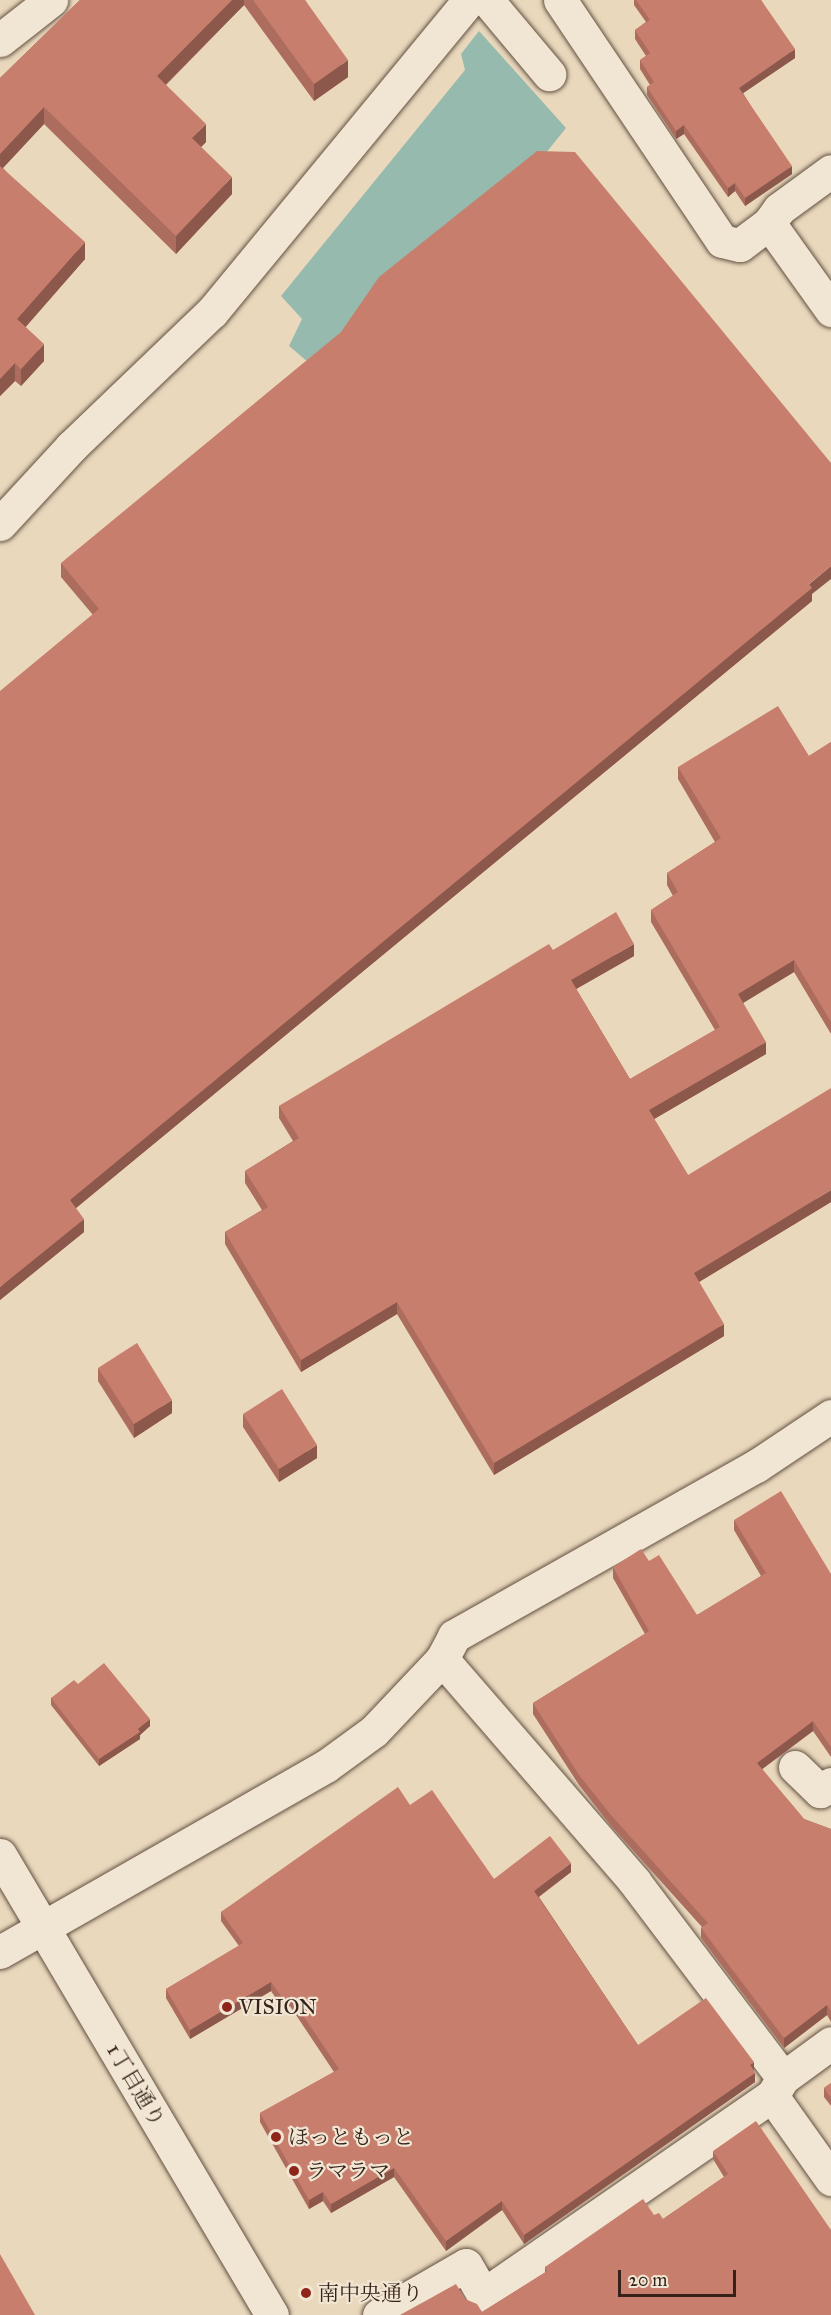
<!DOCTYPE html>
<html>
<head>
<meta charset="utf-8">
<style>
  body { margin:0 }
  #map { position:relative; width:831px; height:2315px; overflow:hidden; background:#e9d8bc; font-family:"IM FELL Great Primer","Noto Serif JP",serif }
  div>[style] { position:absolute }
  .water>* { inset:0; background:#97baaf }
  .roads { filter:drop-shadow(0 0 2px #635042) drop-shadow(0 0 2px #635042) }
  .minor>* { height:33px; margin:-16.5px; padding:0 16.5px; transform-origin:16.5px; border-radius:16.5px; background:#f1e6d3 }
  .wall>* { inset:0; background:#ac6c5e }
  .shaded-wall>* { inset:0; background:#8c584c }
  .building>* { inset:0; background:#c87e6d }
  .dots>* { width:16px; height:16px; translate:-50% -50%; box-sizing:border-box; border:3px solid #f1e6d3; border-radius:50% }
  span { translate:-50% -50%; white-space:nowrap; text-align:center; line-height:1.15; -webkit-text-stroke:4.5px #f1e6d3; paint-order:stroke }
  .poi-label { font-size:21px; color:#362219 }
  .left { translate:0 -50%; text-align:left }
  .street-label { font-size:21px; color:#362219 }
  .scale { position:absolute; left:618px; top:2270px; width:118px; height:27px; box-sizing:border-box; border:3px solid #362219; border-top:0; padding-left:8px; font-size:18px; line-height:21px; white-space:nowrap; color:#362219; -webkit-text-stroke:4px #f1e6d3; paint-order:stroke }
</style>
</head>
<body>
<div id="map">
  <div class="water">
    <div style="clip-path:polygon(479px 31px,566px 128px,537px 164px,314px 367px,289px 346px,302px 319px,281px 296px,465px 70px,461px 54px)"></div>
  </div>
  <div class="roads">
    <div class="minor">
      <div style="left:487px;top:0;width:97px;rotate:50deg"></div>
      <div style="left:560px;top:0;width:290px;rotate:56.1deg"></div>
      <div style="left:722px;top:241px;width:18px;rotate:13deg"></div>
      <div style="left:740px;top:245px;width:36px;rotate:-37deg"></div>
      <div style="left:769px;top:223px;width:17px;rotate:-54deg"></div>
      <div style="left:779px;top:209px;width:64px;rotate:-36.2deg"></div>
      <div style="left:0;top:40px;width:65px;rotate:-38.1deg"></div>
      <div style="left:769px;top:223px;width:107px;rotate:54.5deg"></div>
      <div style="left:0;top:524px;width:105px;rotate:-47.3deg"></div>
      <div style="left:71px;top:447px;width:195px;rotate:-43.8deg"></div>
      <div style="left:212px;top:312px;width:404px;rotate:-50.5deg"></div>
      <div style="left:442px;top:1659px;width:294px;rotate:49.1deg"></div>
      <div style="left:634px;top:1881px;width:247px;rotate:52.9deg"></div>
      <div style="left:795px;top:1767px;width:35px;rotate:44deg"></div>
      <div style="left:820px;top:1791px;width:13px;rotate:-32deg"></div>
      <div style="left:0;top:1855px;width:534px;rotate:59.4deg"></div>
      <div style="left:0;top:1952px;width:375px;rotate:-29.7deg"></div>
      <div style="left:326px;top:1766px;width:59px;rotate:-36.1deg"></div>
      <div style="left:374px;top:1731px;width:99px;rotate:-46.6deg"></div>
      <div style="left:442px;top:1659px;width:26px;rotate:-62deg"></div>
      <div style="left:454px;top:1636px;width:347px;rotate:-29.4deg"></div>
      <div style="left:756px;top:1466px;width:90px;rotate:-33.7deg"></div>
      <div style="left:772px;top:2096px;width:102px;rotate:54.6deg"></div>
      <div style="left:379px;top:2315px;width:100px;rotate:-29.9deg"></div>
      <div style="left:466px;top:2265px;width:34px;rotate:60deg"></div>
      <div style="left:483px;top:2295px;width:351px;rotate:-34.6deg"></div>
      <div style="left:772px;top:2096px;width:21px;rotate:-59deg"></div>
      <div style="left:783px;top:2078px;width:59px;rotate:-36.1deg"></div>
    </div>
  </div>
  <div class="wall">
    <div style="clip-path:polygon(80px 0,305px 0,348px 77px,314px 101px,244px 5px,166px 85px,206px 142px,201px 147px,232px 194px,176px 254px,44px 124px,3px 168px,85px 259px,25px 327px,44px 361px,21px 386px,15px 381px,0 396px,0 78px)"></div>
    <div style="clip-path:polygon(634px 0,761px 0,795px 58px,743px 93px,792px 174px,745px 206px,735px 191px,728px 197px,684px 134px,676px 139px,647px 95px,647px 87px,650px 85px,640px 69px,640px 60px,646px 56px,635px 39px,635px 30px,646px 22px,634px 5px)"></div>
    <div style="clip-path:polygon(61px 563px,812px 594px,812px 601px,76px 1208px,84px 1232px,0 1300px,93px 615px,61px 577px)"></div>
    <div style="clip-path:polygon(831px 742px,831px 1034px,794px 972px,743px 1003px,766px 1054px,654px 1119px,688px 1175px,831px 1202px,699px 1282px,724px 1336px,494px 1475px,397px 1314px,301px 1372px,225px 1244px,225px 1232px,262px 1210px,245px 1183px,245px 1171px,293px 1141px,279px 1118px,279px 1106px,553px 950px,634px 956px,576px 989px,630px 1079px,715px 1030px,651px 922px,651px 910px,673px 896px,667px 885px,667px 873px,715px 842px,678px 779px,678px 767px,809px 756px)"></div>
    <div style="clip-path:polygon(98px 1368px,172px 1413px,134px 1438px,98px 1381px)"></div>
    <div style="clip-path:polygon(243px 1414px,317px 1458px,279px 1482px,243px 1427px)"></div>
    <div style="clip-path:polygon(734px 1520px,831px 1574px,831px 1757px,813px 1731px,762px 1769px,804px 1819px,831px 1829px,831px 2022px,827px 2015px,784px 2048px,701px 1938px,701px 1928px,702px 1927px,611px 1826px,579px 1785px,533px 1714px,533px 1703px,645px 1634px,613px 1578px,613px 1567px,649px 1561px,697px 1615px,761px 1576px,734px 1530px)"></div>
    <div style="clip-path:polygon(78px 1684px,150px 1726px,140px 1735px,140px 1739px,99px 1766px,51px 1705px,51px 1698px)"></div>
    <div style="clip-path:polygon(410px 1805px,494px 1879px,571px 1872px,539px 1897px,638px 2045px,754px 2071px,755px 2082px,524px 2244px,502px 2210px,446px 2251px,394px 2177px,331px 2213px,323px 2201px,309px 2209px,260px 2122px,260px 2113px,334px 2072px,290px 2006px,284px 2010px,271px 1991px,190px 2039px,166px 1998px,166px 1989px,239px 1946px,221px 1921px,221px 1912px)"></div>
    <div style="clip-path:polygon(831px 2083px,831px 2106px,824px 2097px,824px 2088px)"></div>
    <div style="clip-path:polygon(713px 2151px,831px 2315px,400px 2315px,465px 2299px,482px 2312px,545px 2273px,545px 2267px,654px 2215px,663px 2219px,724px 2177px,713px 2159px)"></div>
  </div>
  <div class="shaded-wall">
    <div style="clip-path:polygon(232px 0,244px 0,244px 5px,157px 93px,157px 76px)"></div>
    <div style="clip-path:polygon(795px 49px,795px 58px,739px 96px,739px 88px)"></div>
    <div style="clip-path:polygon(348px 60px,348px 77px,314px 101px,314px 84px)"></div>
    <div style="clip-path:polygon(44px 107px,44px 124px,0 171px,0 154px)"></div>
    <div style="clip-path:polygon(206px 124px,206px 142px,192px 156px,192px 138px)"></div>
    <div style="clip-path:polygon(684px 125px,684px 134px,676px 139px,676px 131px)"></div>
    <div style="clip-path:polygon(792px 166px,792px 174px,745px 206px,745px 198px)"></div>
    <div style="clip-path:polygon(232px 177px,232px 194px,176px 254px,176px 236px)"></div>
    <div style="clip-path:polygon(735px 183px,735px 191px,728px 197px,728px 188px)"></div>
    <div style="clip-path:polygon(85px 242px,85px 259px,17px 337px,17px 319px)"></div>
    <div style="clip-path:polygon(44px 344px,44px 361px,21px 386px,21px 369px)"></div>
    <div style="clip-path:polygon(15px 363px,15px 381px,0 396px,0 379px)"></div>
    <div style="clip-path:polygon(831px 566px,831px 579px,812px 594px,812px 601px,70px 1213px,70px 1200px)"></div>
    <div style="clip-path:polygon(634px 944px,634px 956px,571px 992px,571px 980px)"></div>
    <div style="clip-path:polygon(794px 960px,794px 972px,738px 1006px,738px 994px)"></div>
    <div style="clip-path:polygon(766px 1042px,766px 1054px,649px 1122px,649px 1110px)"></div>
    <div style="clip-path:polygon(831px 1190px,831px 1202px,694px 1285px,694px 1273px)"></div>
    <div style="clip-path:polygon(84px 1219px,84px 1232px,0 1300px,0 1287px)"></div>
    <div style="clip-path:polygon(397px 1302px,397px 1314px,301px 1372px,301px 1360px)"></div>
    <div style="clip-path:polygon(724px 1324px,724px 1336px,494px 1475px,494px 1463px)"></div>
    <div style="clip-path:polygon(172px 1400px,172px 1413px,134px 1438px,134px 1424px)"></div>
    <div style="clip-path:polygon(317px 1445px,317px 1458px,279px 1482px,279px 1469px)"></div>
    <div style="clip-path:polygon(150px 1719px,150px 1726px,140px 1735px,140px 1739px,99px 1766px,99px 1759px)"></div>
    <div style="clip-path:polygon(813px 1721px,813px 1731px,757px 1773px,757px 1763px)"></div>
    <div style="clip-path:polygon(571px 1863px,571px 1872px,534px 1900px,534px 1891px)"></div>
    <div style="clip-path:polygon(271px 1982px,271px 1991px,190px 2039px,190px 2030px)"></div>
    <div style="clip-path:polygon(290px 1996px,290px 2006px,284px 2010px,284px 2000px)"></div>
    <div style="clip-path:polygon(827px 2005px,827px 2015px,784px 2048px,784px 2038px)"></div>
    <div style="clip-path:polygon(754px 2062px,754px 2071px,750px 2065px)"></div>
    <div style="clip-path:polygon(755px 2073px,755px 2082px,524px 2244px,524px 2235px)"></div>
    <div style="clip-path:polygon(394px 2168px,394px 2177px,331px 2213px,331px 2204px)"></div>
    <div style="clip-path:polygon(323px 2192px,323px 2201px,309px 2209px,309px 2200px)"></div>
    <div style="clip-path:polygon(502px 2201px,502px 2210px,446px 2251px,446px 2241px)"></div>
  </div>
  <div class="building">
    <div style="clip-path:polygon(80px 0,232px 0,157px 76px,206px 124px,192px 138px,232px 177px,176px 236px,44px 107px,0 154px,0 78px)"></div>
    <div style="clip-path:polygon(253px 0,305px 0,348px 60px,314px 84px)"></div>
    <div style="clip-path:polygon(636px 0,761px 0,795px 49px,739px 88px,792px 166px,745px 198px,735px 183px,728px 188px,684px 125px,676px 131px,647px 87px,654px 82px,640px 60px,650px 53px,635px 30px,650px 20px)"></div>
    <div style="clip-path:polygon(537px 151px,575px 152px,831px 463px,831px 566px,809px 584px,812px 588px,70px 1200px,84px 1219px,0 1287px,0 691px,99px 609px,61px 563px,341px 332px,379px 277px)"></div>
    <div style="clip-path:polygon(0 166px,85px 242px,17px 319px,44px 344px,21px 369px,15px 363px,0 379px)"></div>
    <div style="clip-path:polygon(778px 706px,809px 756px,831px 742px,831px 1022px,794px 960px,738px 994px,766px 1042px,649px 1110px,688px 1175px,831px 1088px,831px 1190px,694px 1273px,724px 1324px,494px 1463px,397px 1302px,301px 1360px,225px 1232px,268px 1207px,245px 1171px,299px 1138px,279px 1106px,549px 944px,553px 950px,616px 912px,634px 944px,571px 980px,630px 1079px,720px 1027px,651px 910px,678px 892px,667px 873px,721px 838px,678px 767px)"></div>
    <div style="clip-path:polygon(137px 1343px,172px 1400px,134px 1424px,98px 1368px)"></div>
    <div style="clip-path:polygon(282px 1389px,317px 1445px,279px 1469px,243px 1414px)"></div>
    <div style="clip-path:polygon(781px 1491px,831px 1574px,831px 1747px,813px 1721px,757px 1763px,804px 1819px,831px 1829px,831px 2011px,827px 2005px,784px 2038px,701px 1928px,708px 1923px,611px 1815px,579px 1775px,533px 1703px,649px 1631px,613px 1567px,641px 1549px,649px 1561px,659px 1555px,697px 1615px,766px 1573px,734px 1520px)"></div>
    <div style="clip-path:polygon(104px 1663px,150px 1719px,138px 1729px,140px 1732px,99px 1759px,51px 1698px,74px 1680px,78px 1684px)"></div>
    <div style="clip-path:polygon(398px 1787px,410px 1805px,432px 1790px,494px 1879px,550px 1836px,571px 1863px,534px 1891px,638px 2045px,706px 1998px,754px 2062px,750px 2065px,755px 2073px,524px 2235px,502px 2201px,446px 2241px,394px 2168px,331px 2204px,323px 2192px,309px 2200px,260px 2113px,339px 2069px,290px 1996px,284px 2000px,271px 1982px,190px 2030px,166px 1989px,243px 1943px,221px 1912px)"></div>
    <div style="clip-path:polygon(831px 2083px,831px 2098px,824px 2088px)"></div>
    <div style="clip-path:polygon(756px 2121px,831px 2230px,831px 2315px,400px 2315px,456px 2284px,465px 2299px,477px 2304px,482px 2312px,547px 2271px,545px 2267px,643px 2199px,654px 2215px,659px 2213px,663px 2219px,728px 2174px,713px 2151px)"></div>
    <div style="clip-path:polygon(0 2254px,35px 2315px,0 2315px)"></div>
  </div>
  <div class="dots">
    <div style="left:227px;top:2007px;background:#8f2418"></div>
    <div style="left:276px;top:2137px;background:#8f2418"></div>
    <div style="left:294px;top:2171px;background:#8f2418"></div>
    <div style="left:306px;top:2293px;background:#8f2418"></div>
  </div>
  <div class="poi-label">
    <span class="left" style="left:239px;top:2007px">VISION</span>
    <span class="left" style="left:288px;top:2137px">ほっともっと</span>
    <span class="left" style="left:306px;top:2171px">ラマラマ</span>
    <span class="left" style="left:318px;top:2293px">南中央通り</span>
  </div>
  <div class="street-label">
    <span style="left:136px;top:2085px;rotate:59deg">1丁目通り</span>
  </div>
  <div class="scale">20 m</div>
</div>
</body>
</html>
